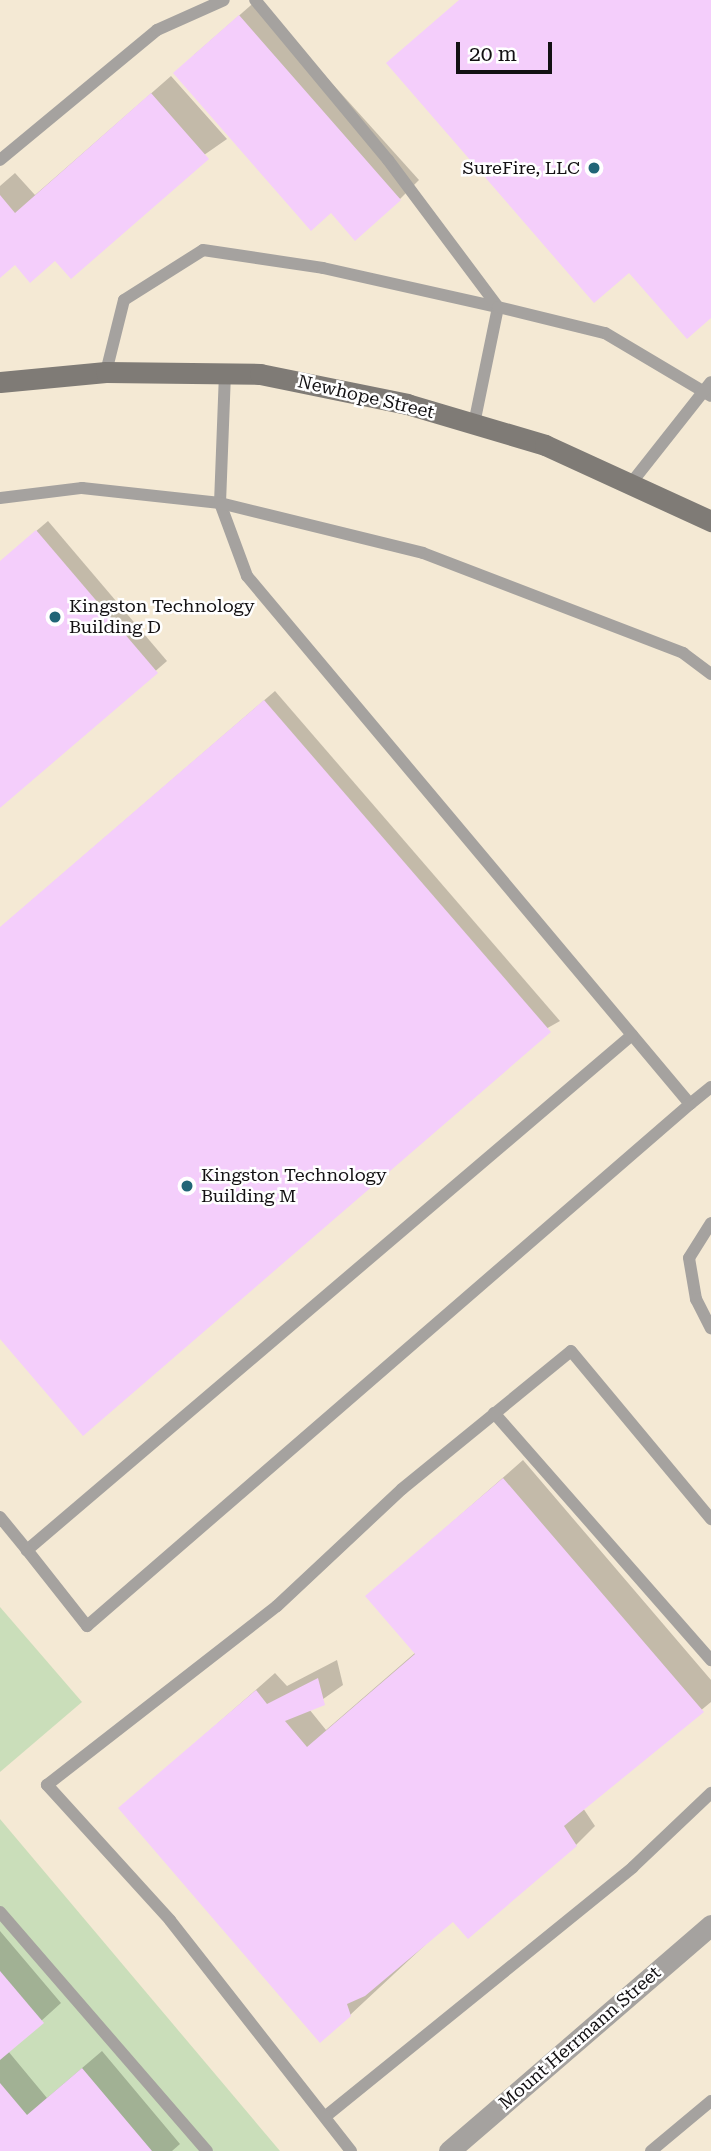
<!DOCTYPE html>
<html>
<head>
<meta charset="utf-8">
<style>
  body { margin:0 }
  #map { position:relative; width:711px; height:2151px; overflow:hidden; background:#f9f2f9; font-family:"Roboto Serif",serif }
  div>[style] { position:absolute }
  .commercial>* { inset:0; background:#f4e9d4 }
  .green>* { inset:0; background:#cadeba }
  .shadow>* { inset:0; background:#0003 }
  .building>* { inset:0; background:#f4cefb }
  .lane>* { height:12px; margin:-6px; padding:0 6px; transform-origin:6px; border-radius:6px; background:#a5a29f }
  .street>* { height:21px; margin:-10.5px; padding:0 10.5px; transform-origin:10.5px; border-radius:10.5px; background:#a5a29f }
  .secondary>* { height:21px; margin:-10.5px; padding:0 10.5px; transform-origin:10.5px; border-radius:10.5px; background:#7f7b76 }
  .dots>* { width:19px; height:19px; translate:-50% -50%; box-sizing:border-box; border:4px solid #fff; border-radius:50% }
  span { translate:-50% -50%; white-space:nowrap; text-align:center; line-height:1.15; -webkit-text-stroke:5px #fff; paint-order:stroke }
  .poi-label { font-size:18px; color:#131113 }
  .right { translate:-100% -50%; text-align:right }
  .left { translate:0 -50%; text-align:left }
  .street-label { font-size:18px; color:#131113 }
  .scale { position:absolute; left:456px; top:42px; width:96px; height:32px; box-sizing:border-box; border:4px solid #131113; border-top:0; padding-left:9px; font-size:21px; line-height:24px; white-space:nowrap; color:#131113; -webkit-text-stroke:5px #fff; paint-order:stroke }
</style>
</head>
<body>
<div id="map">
  <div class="commercial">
    <div style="clip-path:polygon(0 0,711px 0,711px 2151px,0 2151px)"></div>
  </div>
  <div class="green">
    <div style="clip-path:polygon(0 1607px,82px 1702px,0 1772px)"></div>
    <div style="clip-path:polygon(0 1819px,280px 2151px,0 2151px)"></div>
  </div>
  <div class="shadow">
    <div style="clip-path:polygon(257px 0,419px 180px,400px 199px,194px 55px)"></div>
    <div style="clip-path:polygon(171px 76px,227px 139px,55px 259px,15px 262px,0 275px,0 186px,15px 173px,35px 195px)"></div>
    <div style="clip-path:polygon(48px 521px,167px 661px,0 806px,0 562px)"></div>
    <div style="clip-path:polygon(275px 691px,560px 1021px,0 1336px,0 928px)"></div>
    <div style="clip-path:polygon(523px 1460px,711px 1680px,711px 1702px,583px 1808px,595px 1826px,576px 1845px,453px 1919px,350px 2015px,120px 1809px,275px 1673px,287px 1686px,337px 1660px,343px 1685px,309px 1709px,326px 1730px,416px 1652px,368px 1596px)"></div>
    <div style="clip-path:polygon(0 1931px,61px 2003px,8px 2051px,47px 2098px,102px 2051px,180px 2144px,172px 2151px,0 2151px)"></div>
  </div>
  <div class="building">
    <div style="clip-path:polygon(459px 0,711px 0,711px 318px,687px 339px,629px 273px,594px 303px,386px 63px)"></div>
    <div style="clip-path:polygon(239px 15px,401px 200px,355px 241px,331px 213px,311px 231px,173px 73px)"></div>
    <div style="clip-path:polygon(151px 93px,209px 159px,71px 279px,55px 261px,30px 283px,15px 265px,0 278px,0 195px,15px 213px)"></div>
    <div style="clip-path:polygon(36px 530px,158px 673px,0 808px,0 561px)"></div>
    <div style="clip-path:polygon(264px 700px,551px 1032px,83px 1436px,0 1339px,0 927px)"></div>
    <div style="clip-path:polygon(503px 1478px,704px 1712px,564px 1826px,577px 1846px,468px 1939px,453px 1922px,365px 1996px,347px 2004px,351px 2016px,320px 2043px,118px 1808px,256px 1690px,267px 1704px,318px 1678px,325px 1705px,285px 1721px,307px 1747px,415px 1654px,365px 1596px)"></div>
    <div style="clip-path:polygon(0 1971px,44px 2023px,0 2060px)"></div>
    <div style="clip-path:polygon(82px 2068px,152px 2151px,0 2151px,0 2083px,27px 2115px)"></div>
  </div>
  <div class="lane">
    <div style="left:0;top:160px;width:204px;rotate:-39.6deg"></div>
    <div style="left:157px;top:30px;width:73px;rotate:-24.1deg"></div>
    <div style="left:106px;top:372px;width:74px;rotate:-76deg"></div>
    <div style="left:124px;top:300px;width:93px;rotate:-32.3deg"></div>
    <div style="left:203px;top:250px;width:121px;rotate:8.5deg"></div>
    <div style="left:323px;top:268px;width:179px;rotate:12.6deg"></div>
    <div style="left:498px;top:307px;width:184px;rotate:-126.8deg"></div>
    <div style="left:388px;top:160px;width:208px;rotate:-129.7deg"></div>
    <div style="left:225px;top:373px;width:130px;rotate:92.2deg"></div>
    <div style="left:220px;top:503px;width:78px;rotate:69.7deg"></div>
    <div style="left:247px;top:576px;width:689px;rotate:50deg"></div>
    <div style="left:690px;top:1104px;width:27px;rotate:-39deg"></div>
    <div style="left:474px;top:424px;width:119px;rotate:-78.4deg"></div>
    <div style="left:498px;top:307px;width:110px;rotate:13.7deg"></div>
    <div style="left:605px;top:333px;width:123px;rotate:30.7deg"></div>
    <div style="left:632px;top:482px;width:127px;rotate:-51.7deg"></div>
    <div style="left:0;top:498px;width:83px;rotate:-7deg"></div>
    <div style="left:82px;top:488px;width:139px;rotate:6.2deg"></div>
    <div style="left:220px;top:503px;width:209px;rotate:13.8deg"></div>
    <div style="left:423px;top:553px;width:279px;rotate:21deg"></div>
    <div style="left:683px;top:653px;width:35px;rotate:37deg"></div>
    <div style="left:632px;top:1035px;width:795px;rotate:139.59deg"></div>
    <div style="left:27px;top:1550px;width:97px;rotate:51.7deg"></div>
    <div style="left:87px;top:1626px;width:798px;rotate:-40.88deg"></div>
    <div style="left:711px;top:1223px;width:41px;rotate:122.2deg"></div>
    <div style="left:689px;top:1258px;width:42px;rotate:80.3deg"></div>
    <div style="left:696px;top:1299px;width:33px;rotate:63deg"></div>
    <div style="left:494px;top:1413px;width:329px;rotate:48.7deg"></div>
    <div style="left:0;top:1517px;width:43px;rotate:50.7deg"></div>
    <div style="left:0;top:1912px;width:316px;rotate:49.1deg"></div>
    <div style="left:326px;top:2116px;width:395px;rotate:-39deg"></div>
    <div style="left:633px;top:1867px;width:108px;rotate:-43.5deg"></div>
    <div style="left:351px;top:2151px;width:293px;rotate:-128.1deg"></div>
    <div style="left:170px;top:1920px;width:183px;rotate:-132.3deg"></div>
    <div style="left:47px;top:1785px;width:291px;rotate:-37.9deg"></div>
    <div style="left:277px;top:1606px;width:171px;rotate:-43.1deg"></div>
    <div style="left:402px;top:1489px;width:218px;rotate:-39.2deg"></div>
    <div style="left:571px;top:1351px;width:219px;rotate:50.2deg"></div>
    <div style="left:651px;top:2151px;width:78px;rotate:-39.8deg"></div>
  </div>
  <div class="street">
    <div style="left:449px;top:2151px;width:346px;rotate:-40.8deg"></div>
  </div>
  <div class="secondary">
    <div style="left:0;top:382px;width:106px;rotate:-5.4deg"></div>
    <div style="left:106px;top:372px;width:154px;rotate:0.7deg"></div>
    <div style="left:260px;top:374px;width:150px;rotate:11.5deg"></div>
    <div style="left:407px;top:404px;width:144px;rotate:16.5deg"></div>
    <div style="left:545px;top:445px;width:183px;rotate:24.6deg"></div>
  </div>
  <div class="dots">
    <div style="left:594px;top:168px;background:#216577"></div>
    <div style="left:55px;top:617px;background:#216577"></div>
    <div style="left:187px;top:1186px;background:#216577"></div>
  </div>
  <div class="poi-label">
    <span class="right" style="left:580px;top:168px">SureFire, LLC</span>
    <span class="left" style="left:69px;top:617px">Kingston Technology<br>Building D</span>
    <span class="left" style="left:201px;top:1186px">Kingston Technology<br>Building M</span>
  </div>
  <div class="street-label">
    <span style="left:366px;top:397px;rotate:13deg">Newhope Street</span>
    <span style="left:580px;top:2038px;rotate:-41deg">Mount Herrmann Street</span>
  </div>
  <div class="scale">20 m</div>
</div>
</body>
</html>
